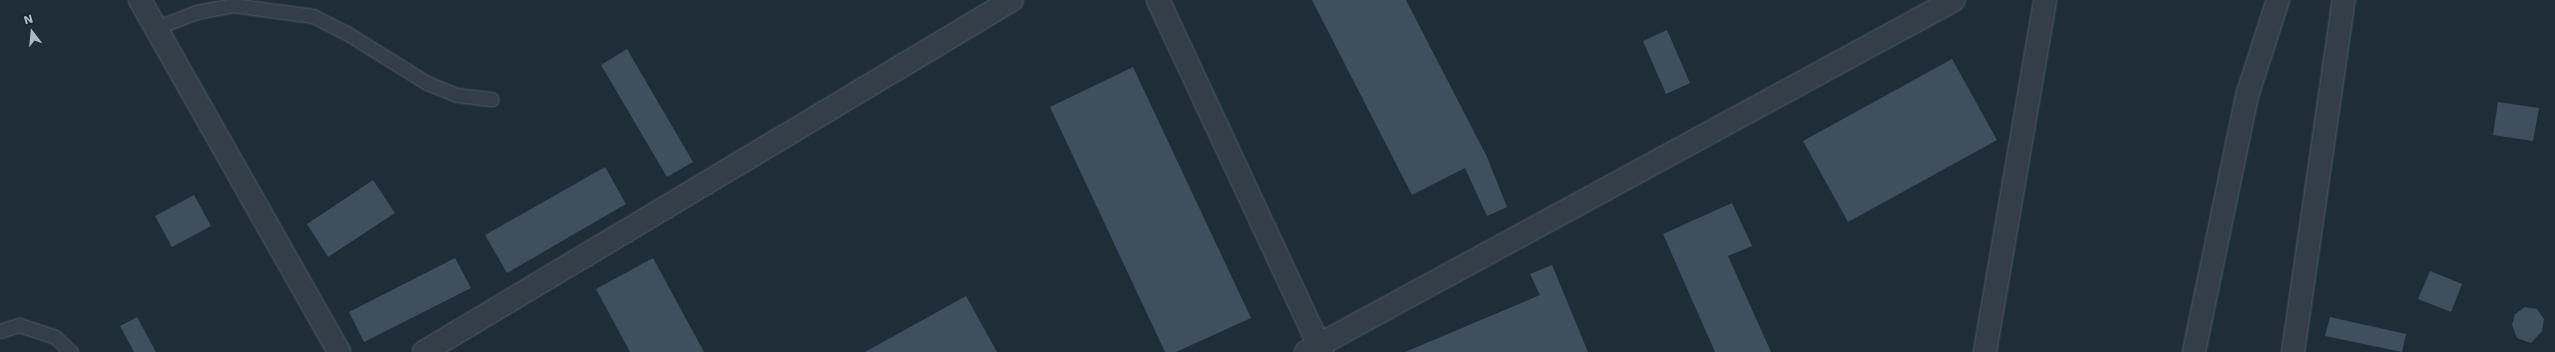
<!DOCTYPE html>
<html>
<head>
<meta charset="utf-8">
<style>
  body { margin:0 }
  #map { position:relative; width:2555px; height:352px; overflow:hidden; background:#1f2d39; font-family:"DejaVu Sans",sans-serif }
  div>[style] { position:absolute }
  .building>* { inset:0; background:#404f5e }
  .roads { filter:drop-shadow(0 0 1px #505c67) drop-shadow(0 0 1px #505c67) }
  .service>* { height:13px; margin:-6.5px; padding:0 6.5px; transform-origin:6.5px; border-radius:6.5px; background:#333e49 }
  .minor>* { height:22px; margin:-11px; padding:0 11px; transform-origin:11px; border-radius:11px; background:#333e49 }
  span { translate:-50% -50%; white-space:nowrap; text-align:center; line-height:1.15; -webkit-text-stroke:3px #18232e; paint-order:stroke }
  .north { position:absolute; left:12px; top:12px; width:40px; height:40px; -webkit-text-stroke:3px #18232e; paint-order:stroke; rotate:344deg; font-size:11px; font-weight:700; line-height:16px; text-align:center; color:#adb9c6 }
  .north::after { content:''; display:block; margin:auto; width:14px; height:18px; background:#adb9c6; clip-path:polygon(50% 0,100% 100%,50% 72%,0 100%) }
</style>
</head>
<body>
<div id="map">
  <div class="building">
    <div style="clip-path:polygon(1312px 0,1406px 0,1487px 157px,1507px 207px,1487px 216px,1465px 168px,1412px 195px)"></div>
    <div style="clip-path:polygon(1667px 30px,1690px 83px,1666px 94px,1643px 41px)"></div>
    <div style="clip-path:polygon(627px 49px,693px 162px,667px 177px,601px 65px)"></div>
    <div style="clip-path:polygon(1952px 59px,1997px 140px,1848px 222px,1803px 141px)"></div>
    <div style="clip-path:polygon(1133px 67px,1251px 318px,1176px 352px,1165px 352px,1050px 107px)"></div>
    <div style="clip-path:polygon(2498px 102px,2539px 108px,2533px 141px,2493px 135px)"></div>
    <div style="clip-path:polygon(605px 167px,626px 204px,507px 273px,485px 235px)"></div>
    <div style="clip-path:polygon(373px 180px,395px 213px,328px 257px,307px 224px)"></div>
    <div style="clip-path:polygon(194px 195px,211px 226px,172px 247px,155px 216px)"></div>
    <div style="clip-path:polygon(1732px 203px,1752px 246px,1728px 256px,1771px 352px,1715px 352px,1663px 234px)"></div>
    <div style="clip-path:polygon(455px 258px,471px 288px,364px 342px,349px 312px)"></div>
    <div style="clip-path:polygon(653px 258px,704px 352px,630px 352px,596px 289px)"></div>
    <div style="clip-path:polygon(1552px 265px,1588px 352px,1405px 352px,1540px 295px,1530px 274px)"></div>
    <div style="clip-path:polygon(2430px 271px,2462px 284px,2451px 312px,2418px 299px)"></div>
    <div style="clip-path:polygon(966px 296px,997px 352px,865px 352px)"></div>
    <div style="clip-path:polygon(2525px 307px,2537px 309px,2544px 319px,2542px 331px,2531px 343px,2517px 338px,2512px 325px,2515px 314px)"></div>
    <div style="clip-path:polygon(137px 317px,156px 352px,134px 352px,120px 326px)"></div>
    <div style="clip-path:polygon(2330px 317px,2406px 334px,2402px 352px,2325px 336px)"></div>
  </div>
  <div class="roads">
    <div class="service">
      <div style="left:155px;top:28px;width:45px;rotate:-20.9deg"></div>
      <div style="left:197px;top:12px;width:36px;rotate:-11deg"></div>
      <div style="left:232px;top:5px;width:82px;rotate:7.7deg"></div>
      <div style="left:313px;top:16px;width:36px;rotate:27deg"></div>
      <div style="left:345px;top:32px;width:97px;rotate:31.9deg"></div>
      <div style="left:427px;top:83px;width:32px;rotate:22deg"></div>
      <div style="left:457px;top:95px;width:35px;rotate:7deg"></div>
      <div style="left:0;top:331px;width:20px;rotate:-18deg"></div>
      <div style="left:19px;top:325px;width:38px;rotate:18deg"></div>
      <div style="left:55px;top:337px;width:22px;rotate:43deg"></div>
    </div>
    <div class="minor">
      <div style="left:140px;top:0;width:404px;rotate:60.5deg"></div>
      <div style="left:1158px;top:0;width:388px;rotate:65deg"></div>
      <div style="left:424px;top:352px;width:685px;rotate:-30.91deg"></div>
      <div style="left:1306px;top:352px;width:737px;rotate:-28.51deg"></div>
      <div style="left:1985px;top:352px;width:357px;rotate:-80.3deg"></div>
      <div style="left:2194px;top:352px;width:261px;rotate:-78.3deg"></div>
      <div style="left:2247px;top:96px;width:101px;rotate:-72.1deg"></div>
      <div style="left:2293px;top:352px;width:356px;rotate:-81.8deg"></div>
    </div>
  </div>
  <div class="north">N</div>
</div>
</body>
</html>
